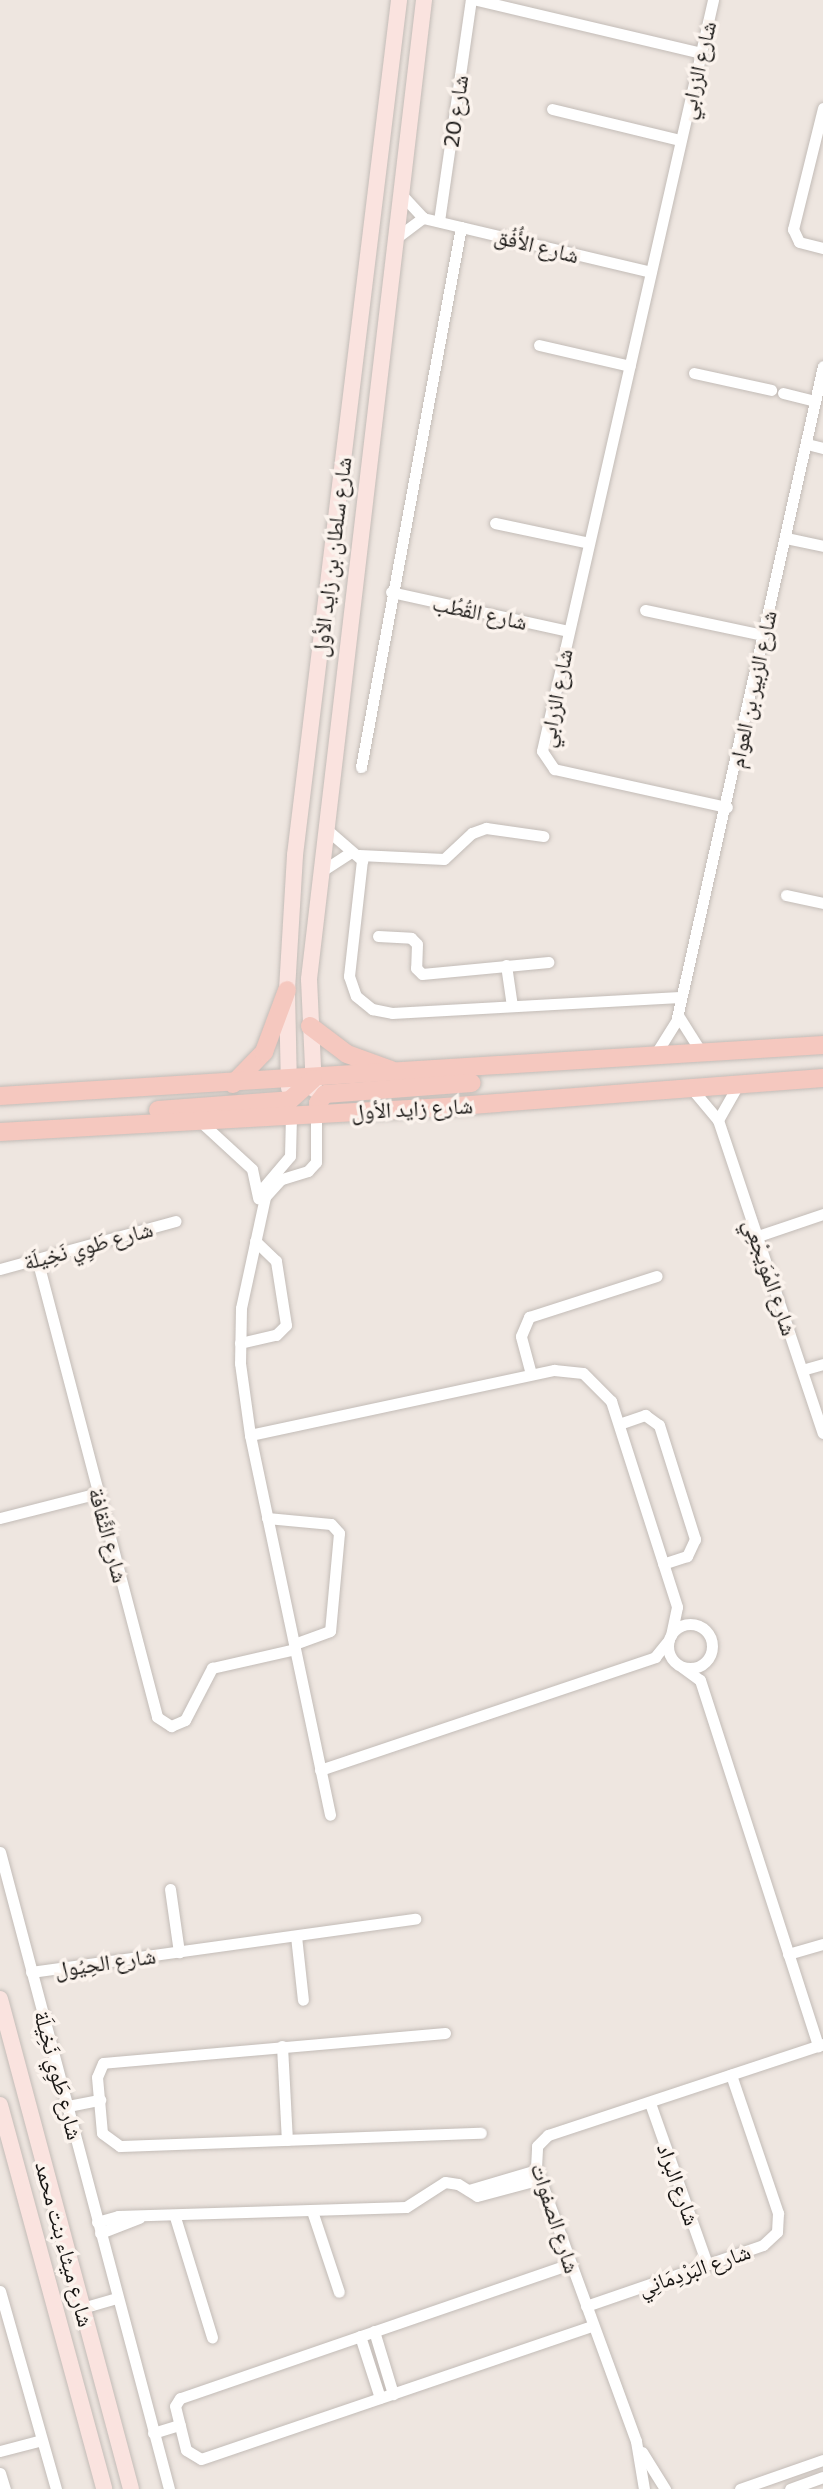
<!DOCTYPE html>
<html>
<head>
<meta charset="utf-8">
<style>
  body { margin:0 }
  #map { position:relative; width:823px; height:2489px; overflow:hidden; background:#eee6e0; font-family:Commissioner,"Noto Naskh Arabic",sans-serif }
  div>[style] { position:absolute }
  .roads { filter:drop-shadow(0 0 2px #c3bcb7) drop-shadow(0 0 2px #c3bcb7) }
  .minor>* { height:11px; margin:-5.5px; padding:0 5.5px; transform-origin:5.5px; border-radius:5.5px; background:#fff }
  .minor>.ring { margin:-5.5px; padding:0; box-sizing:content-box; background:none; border:11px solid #fff; border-radius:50% }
  .secondary>* { height:16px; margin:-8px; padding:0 8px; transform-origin:8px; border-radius:8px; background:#fae3df }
  .primary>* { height:18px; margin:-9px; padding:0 9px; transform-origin:9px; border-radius:9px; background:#f5c8bf }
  span { translate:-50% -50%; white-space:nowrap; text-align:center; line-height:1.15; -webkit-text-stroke:7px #fbf3ed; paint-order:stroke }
  .street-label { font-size:22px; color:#171513 }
</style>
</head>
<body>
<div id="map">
  <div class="roads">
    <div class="minor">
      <div style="left:477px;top:0;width:230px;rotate:13.3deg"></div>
      <div style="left:713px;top:0;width:770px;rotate:102.83deg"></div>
      <div style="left:542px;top:751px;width:22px;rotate:56deg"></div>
      <div style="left:554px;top:769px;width:177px;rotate:12.4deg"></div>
      <div style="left:823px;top:108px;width:125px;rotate:103.9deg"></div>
      <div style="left:793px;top:229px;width:14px;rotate:65deg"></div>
      <div style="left:799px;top:242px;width:25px;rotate:14deg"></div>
      <div style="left:552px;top:109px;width:132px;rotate:13.6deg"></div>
      <div style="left:401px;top:194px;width:33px;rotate:47deg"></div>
      <div style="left:423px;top:218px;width:234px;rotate:13.3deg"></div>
      <div style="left:439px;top:221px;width:223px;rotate:-81.8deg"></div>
      <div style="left:396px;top:238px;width:34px;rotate:-37deg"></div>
      <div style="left:539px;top:345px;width:93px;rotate:13deg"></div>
      <div style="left:694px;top:373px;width:79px;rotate:12.4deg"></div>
      <div style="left:783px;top:393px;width:33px;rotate:14deg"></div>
      <div style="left:807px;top:444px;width:16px;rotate:14deg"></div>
      <div style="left:495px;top:523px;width:96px;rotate:12deg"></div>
      <div style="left:786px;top:538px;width:38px;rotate:12deg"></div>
      <div style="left:391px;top:592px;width:181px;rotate:12.4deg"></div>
      <div style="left:645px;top:610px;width:121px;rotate:12deg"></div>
      <div style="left:361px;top:767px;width:549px;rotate:-79.51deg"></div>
      <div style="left:326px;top:829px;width:48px;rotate:40.7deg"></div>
      <div style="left:362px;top:860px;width:117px;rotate:96.4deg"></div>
      <div style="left:349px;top:976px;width:21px;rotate:71deg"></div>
      <div style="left:356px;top:996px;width:21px;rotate:39deg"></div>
      <div style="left:372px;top:1009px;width:20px;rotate:11deg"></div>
      <div style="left:392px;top:1013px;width:288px;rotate:-3.2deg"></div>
      <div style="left:359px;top:855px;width:85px;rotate:2.7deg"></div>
      <div style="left:444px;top:859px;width:38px;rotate:-43deg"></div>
      <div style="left:472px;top:833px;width:15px;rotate:-20deg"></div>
      <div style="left:486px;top:828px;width:58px;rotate:8deg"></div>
      <div style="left:322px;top:871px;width:35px;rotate:-33deg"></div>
      <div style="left:786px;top:895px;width:38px;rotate:12deg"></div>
      <div style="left:378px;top:936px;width:33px;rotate:3deg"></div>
      <div style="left:411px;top:938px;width:8px;rotate:45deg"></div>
      <div style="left:417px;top:944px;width:24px;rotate:92deg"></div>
      <div style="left:416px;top:968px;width:8px;rotate:45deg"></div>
      <div style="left:422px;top:974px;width:127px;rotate:-5.4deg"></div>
      <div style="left:506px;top:965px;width:41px;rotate:81.7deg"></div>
      <div style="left:679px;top:1017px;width:41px;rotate:57.8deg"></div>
      <div style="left:655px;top:1055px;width:39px;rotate:-58deg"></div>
      <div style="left:676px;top:1022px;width:672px;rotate:-77.37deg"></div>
      <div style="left:692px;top:1089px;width:40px;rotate:50deg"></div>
      <div style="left:718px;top:1120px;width:330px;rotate:71.5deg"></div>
      <div style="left:316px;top:1114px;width:48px;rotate:90deg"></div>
      <div style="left:316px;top:1162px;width:12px;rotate:132deg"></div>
      <div style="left:308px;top:1171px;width:28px;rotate:163deg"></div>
      <div style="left:281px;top:1179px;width:24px;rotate:132deg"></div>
      <div style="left:265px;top:1197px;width:114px;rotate:102.2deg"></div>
      <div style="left:241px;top:1308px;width:55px;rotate:91deg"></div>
      <div style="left:240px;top:1363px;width:73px;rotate:82.1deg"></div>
      <div style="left:250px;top:1435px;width:388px;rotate:78.1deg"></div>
      <div style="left:718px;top:1120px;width:43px;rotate:-60.4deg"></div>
      <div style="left:202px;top:1123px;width:68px;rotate:42.6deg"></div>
      <div style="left:252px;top:1169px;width:30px;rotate:78deg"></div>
      <div style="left:262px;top:1189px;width:43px;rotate:-49.7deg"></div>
      <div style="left:290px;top:1156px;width:41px;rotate:-88.6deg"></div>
      <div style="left:758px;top:1236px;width:69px;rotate:-18.7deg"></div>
      <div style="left:37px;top:1259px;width:473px;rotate:75.3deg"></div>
      <div style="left:157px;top:1717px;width:17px;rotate:33deg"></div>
      <div style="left:171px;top:1726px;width:15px;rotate:-23deg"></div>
      <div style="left:185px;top:1720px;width:59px;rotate:-62.6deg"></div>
      <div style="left:212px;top:1668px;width:85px;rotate:-12.9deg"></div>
      <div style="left:0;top:1269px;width:182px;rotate:-15.3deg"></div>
      <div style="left:240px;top:1343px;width:37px;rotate:-13deg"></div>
      <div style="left:276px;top:1335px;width:14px;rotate:-45deg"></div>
      <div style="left:286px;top:1325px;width:65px;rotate:-98.9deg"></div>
      <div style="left:276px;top:1261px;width:29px;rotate:-136deg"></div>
      <div style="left:802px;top:1370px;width:22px;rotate:-16deg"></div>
      <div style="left:531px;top:1374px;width:39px;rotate:-105deg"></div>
      <div style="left:521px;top:1336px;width:21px;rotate:-67deg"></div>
      <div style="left:529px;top:1317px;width:134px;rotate:-17.8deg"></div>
      <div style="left:619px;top:1424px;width:28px;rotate:-19deg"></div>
      <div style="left:645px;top:1415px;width:17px;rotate:36deg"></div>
      <div style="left:659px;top:1425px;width:120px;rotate:72.5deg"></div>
      <div style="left:695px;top:1539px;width:19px;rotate:115deg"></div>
      <div style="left:687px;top:1556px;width:25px;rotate:162deg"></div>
      <div style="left:250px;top:1435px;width:311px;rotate:-12.1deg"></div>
      <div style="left:554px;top:1370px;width:29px;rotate:6deg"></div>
      <div style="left:583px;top:1373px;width:40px;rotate:45deg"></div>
      <div style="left:611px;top:1401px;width:216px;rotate:72.2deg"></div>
      <div style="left:677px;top:1607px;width:29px;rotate:102deg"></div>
      <div style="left:0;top:1518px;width:101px;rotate:-14.3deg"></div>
      <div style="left:267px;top:1518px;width:64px;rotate:5.4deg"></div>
      <div style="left:331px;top:1524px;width:12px;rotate:48deg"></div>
      <div style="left:339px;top:1533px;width:98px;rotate:95.2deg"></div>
      <div style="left:330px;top:1631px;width:38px;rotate:160deg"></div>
      <div class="ring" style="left:668px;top:1624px;width:33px;height:33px"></div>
      <div style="left:682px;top:1667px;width:22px;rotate:36deg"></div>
      <div style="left:700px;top:1680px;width:385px;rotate:72.1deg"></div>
      <div style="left:320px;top:1770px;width:354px;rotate:-18.6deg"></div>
      <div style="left:655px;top:1657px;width:22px;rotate:-51deg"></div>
      <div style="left:0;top:1852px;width:659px;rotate:75.14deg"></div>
      <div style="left:170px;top:1889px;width:64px;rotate:81.9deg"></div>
      <div style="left:296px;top:1936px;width:64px;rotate:83.8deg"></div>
      <div style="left:788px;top:1954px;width:36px;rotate:-16deg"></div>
      <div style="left:31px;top:1972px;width:388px;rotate:-7.9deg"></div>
      <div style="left:445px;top:2033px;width:343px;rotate:175deg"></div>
      <div style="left:103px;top:2063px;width:15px;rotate:113deg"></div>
      <div style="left:97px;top:2077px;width:56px;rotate:84.9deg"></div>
      <div style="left:102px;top:2133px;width:22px;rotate:36deg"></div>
      <div style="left:120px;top:2146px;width:361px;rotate:-2.1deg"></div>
      <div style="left:282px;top:2046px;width:94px;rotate:87deg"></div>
      <div style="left:650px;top:2103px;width:171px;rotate:70.5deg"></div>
      <div style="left:68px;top:2106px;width:33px;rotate:-11deg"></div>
      <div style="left:469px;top:2190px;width:71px;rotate:-16.4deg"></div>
      <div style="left:312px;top:2211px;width:85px;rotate:71.6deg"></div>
      <div style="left:175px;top:2217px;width:126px;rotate:72.9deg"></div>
      <div style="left:97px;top:2222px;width:22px;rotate:-16deg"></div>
      <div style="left:118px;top:2216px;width:288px;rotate:-1.8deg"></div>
      <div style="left:406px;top:2207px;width:46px;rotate:-32.7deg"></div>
      <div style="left:445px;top:2182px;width:13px;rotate:9deg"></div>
      <div style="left:458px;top:2184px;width:22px;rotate:32deg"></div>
      <div style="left:477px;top:2196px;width:65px;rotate:-15.1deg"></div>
      <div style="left:100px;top:2233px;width:42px;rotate:-21deg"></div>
      <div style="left:570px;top:2264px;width:412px;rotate:161deg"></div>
      <div style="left:180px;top:2398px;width:9px;rotate:122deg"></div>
      <div style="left:175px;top:2406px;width:45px;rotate:76deg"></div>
      <div style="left:186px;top:2450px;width:17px;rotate:31deg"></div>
      <div style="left:201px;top:2459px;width:413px;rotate:-18.8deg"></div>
      <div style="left:0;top:2291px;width:206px;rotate:74.2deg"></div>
      <div style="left:586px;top:2306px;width:187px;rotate:-19deg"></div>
      <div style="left:763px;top:2245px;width:19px;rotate:-43deg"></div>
      <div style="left:777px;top:2232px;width:19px;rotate:-87deg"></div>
      <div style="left:778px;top:2213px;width:146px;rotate:-108.8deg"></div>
      <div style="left:82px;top:2308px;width:36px;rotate:-16deg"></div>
      <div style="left:374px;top:2331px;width:66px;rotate:73.2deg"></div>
      <div style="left:360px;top:2336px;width:65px;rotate:72.1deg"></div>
      <div style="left:153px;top:2433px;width:28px;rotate:-17deg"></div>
      <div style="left:0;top:2451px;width:43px;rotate:-14.7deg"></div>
      <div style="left:642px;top:2452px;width:44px;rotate:58.1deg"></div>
      <div style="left:0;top:2473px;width:17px;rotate:73deg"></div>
      <div style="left:644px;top:2489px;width:49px;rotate:-99.5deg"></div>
      <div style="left:636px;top:2441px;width:291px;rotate:-110.1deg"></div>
      <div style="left:536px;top:2168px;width:22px;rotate:-87deg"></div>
      <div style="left:537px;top:2146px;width:16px;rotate:-45deg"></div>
      <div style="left:548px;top:2135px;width:290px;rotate:-18.3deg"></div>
      <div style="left:740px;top:2489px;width:88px;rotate:-19.3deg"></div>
      <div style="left:790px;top:2489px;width:35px;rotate:-20deg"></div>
    </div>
    <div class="secondary">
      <div style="left:289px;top:1088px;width:98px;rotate:-91.2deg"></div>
      <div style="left:287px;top:990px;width:135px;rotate:-86.6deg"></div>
      <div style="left:295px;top:855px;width:861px;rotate:-83.06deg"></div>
      <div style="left:314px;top:1089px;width:110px;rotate:-92.6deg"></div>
      <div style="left:309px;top:979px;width:986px;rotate:-83.3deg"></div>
      <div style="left:0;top:1999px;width:507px;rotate:75.03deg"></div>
      <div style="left:0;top:2105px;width:398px;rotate:74.8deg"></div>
    </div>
    <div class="primary">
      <div style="left:310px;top:1026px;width:46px;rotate:37.1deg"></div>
      <div style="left:347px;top:1054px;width:47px;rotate:20deg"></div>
      <div style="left:233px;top:1084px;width:45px;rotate:-45.9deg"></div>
      <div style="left:264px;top:1052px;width:66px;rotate:-69.6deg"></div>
      <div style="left:0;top:1096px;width:825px;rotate:-3.55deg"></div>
      <div style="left:158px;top:1110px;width:132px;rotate:-4.3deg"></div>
      <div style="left:290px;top:1100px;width:31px;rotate:-42deg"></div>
      <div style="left:320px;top:1114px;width:11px;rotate:-100deg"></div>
      <div style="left:318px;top:1103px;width:11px;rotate:-52deg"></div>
      <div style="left:325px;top:1094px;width:147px;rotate:-4.3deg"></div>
      <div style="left:0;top:1132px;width:446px;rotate:-3.2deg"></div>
      <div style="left:445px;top:1107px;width:379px;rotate:-4.4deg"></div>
    </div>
  </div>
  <div class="street-label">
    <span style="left:697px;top:70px;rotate:-77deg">شارع الزرابي</span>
    <span style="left:455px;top:111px;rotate:-82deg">شارع 20</span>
    <span style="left:537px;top:245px;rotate:14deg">شارع الأُفُق</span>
    <span style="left:331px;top:557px;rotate:-83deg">شارع سلطان بن زايد الأول</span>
    <span style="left:480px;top:612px;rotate:12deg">شارع القُطُب</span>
    <span style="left:752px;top:689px;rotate:-78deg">شارع الزبير بن العوام</span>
    <span style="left:555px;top:698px;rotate:-79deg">شارع الزرابي</span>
    <span style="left:412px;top:1108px;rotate:-3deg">شارع زايد الأول</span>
    <span style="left:88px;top:1245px;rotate:-15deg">شارع طَوِي نَخِيلَة</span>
    <span style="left:771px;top:1277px;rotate:71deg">شارع المُوَيجْعِي</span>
    <span style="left:109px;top:1535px;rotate:75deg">شارع الثَّقافة</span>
    <span style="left:105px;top:1962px;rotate:-8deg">شارع الحِيُول</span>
    <span style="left:59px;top:2075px;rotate:75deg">شارع طَوِي نَخِيلَة</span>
    <span style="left:679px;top:2184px;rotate:70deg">شارع البراد</span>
    <span style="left:556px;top:2218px;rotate:72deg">شارع الصفوات</span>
    <span style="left:65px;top:2244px;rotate:75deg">شارع ميثاء بنت محمد</span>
    <span style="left:694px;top:2269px;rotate:-19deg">شارع البَرْدِمَانِي</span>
  </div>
</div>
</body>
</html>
